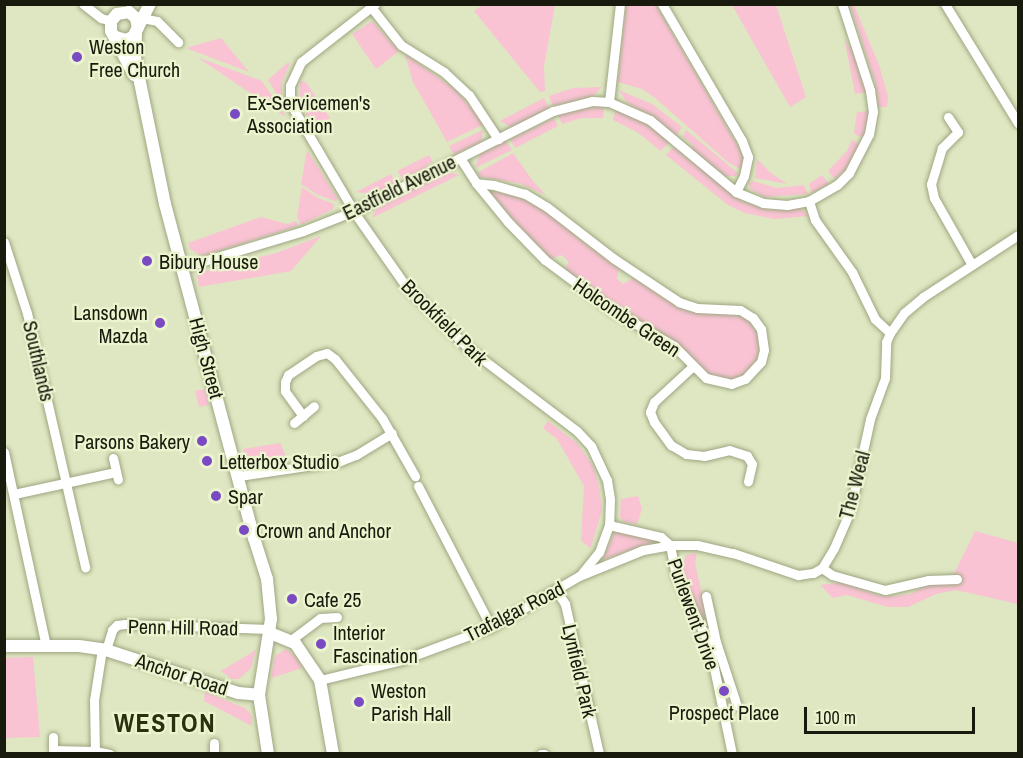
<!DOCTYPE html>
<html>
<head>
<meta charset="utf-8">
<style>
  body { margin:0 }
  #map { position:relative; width:1023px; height:758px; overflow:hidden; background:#dee7c1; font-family:"Archivo Narrow",sans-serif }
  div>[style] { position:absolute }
  .green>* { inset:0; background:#f9c3d3 }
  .roads { filter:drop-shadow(0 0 2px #9ea682) drop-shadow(0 0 2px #9ea682) }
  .minor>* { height:9px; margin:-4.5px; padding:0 4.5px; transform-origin:4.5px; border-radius:4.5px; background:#fff }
  .tertiary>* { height:12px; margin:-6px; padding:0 6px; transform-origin:6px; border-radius:6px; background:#fff }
  .dots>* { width:16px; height:16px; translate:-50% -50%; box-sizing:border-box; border:3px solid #ebf4ce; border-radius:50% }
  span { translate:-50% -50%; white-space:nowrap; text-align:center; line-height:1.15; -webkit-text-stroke:4.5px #ebf4ce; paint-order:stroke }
  .poi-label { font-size:20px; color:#181a0d }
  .left { translate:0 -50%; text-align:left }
  .right { translate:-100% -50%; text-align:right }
  .street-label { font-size:20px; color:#181a0d }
  .district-label { font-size:26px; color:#292f0f; font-weight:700; letter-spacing:1.5px }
  .frame { position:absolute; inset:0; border:6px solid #181a0d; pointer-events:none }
  .scale { position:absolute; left:804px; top:707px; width:171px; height:27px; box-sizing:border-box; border:3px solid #181a0d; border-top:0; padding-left:8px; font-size:18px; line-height:21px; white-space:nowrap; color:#181a0d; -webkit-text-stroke:4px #ebf4ce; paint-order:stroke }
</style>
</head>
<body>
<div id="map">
  <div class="green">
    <div style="clip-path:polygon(626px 4px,656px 5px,740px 150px,743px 158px,743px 170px,729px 163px,654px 97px,642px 89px,618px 82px)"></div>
    <div style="clip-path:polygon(482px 5px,555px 5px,544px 66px,545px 91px,540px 92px,474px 11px)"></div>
    <div style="clip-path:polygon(732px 5px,776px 5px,806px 97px,790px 107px)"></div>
    <div style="clip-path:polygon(850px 5px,854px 5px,879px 65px,888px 96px,887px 107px,878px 107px,875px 82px)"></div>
    <div style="clip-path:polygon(372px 21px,399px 51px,376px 69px,352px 34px)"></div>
    <div style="clip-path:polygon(844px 37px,849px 47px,853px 47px,867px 92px,855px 94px)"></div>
    <div style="clip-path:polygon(221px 38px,249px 72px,186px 48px)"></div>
    <div style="clip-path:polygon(405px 54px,456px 90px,484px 124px,447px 142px,413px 82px)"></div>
    <div style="clip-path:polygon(197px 57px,262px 81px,285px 115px,284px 116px)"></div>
    <div style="clip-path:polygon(287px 63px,290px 63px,282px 82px,282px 103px,268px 80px)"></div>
    <div style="clip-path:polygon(300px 81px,306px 82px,330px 118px,314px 128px,300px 102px)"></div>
    <div style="clip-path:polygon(602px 87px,593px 96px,553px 106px,549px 96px,573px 88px)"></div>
    <div style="clip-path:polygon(619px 90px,652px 104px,682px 127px,676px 136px,646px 113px,627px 103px)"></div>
    <div style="clip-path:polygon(544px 98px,549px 108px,512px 128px,500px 121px)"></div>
    <div style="clip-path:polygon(604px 107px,603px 118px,582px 118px,562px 124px,558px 115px,583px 108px)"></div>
    <div style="clip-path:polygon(616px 109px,644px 122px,669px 142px,661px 151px,637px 132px,613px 120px)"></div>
    <div style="clip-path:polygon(869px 111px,865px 138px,854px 134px,857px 112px)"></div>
    <div style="clip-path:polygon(554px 118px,558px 126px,515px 148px,510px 139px)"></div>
    <div style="clip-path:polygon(483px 130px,481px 142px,454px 155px,449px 146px)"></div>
    <div style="clip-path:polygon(686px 130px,738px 173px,736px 176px,725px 176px,692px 149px,693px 145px,683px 137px)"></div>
    <div style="clip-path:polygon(852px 140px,862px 145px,846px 169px,835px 179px,828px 171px,847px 151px)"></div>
    <div style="clip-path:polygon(506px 141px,512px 150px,475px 168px,480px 154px)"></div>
    <div style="clip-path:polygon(673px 147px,743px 202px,768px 210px,800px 208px,809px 216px,774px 219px,745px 213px,728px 205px,666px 155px)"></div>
    <div style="clip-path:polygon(307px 150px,338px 199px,335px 201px,318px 195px,301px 184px)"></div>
    <div style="clip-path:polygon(513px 153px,533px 181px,546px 195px,518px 183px,481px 177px,477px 173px)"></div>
    <div style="clip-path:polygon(429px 155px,433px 162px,428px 164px,429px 168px,404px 180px,397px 171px)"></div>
    <div style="clip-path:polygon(757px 159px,771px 173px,787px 184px,755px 178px)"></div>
    <div style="clip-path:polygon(449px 172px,459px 175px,372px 218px,380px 202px,433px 177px,436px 179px)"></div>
    <div style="clip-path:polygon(391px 174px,395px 184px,372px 194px,356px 192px)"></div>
    <div style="clip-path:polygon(822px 175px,829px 184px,812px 193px,809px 184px)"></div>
    <div style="clip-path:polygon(753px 181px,777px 188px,804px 185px,808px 194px,764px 197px,750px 189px,749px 183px)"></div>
    <div style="clip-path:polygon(302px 187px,318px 198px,334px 204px,333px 209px,301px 225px,297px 217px)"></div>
    <div style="clip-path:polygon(489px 190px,516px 196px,535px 204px,560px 221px,579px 239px,619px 269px,617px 279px,623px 284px,633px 278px,677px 305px,699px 313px,742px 316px,750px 322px,759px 337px,758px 360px,749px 372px,734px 380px,710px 377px,678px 344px,619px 310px,565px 269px,569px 262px,563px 256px,560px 255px,550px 260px,531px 242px)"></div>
    <div style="clip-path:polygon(261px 217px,287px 224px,296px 221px,298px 226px,202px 256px,190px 249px,188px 243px)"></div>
    <div style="clip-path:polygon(321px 236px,291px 271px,199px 287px,197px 273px,276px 253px)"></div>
    <div style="clip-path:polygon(205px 389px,209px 405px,199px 407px,195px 391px)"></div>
    <div style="clip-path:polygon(548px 421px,577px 443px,593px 466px,598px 482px,602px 509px,591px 548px,581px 541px,584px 486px,557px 439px,543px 428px)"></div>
    <div style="clip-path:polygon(280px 443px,287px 459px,257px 463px,247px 458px,243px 449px)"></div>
    <div style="clip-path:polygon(638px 496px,642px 509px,637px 524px,624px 522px,620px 517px,621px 499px)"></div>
    <div style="clip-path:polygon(975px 531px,1018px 543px,1018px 604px,956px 590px,936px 594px,908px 607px,888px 607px,847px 595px,833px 598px,820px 585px,843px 582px,877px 595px,894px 596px,910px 594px,931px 583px,943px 583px,955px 572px)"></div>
    <div style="clip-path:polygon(615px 532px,657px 541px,602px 560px)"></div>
    <div style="clip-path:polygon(697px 553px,695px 563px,712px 639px,681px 574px,686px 555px)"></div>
    <div style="clip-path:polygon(286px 649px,295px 656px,302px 668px,271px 678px,275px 656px)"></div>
    <div style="clip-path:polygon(256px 650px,251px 668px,239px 679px,232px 679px,221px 671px)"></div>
    <div style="clip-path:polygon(33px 657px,40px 737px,5px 738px,5px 658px)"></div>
    <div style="clip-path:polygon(205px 692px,245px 708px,252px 716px,252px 726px,204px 701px)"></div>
  </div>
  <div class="roads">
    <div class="minor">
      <div style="left:83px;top:4px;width:23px;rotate:38deg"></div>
      <div style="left:101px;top:18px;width:10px;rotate:17deg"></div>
      <div style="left:375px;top:4px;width:94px;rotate:141.9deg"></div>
      <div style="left:301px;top:62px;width:26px;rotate:115deg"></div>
      <div style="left:290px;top:86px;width:17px;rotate:90deg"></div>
      <div style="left:290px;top:103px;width:130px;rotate:59.5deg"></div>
      <div style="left:356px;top:215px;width:85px;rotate:55deg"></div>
      <div style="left:405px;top:285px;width:89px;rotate:45deg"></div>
      <div style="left:468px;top:348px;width:137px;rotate:37.3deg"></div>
      <div style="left:577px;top:431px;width:21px;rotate:47deg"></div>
      <div style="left:591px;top:446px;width:38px;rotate:65deg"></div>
      <div style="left:607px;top:480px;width:20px;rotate:81deg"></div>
      <div style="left:610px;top:500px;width:25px;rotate:92deg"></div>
      <div style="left:609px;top:525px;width:29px;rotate:110deg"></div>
      <div style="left:599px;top:552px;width:27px;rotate:129deg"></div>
      <div style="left:662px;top:4px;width:159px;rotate:59.7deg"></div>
      <div style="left:742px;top:141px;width:17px;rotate:69deg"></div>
      <div style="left:748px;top:157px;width:19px;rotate:102deg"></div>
      <div style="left:744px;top:176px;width:18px;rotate:117deg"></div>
      <div style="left:945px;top:4px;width:140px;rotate:58.5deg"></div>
      <div style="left:371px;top:7px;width:48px;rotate:51.7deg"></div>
      <div style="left:401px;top:45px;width:51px;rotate:32.1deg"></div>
      <div style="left:444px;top:72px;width:34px;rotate:43deg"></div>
      <div style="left:469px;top:95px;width:53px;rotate:56.6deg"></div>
      <div style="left:142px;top:18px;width:15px;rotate:11deg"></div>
      <div style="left:157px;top:21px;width:30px;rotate:45deg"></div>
      <div style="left:609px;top:102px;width:99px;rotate:-83.6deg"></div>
      <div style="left:948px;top:117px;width:18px;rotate:56deg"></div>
      <div style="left:958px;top:132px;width:23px;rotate:135deg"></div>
      <div style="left:942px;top:148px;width:38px;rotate:107deg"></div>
      <div style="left:931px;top:184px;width:14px;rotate:78deg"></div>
      <div style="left:934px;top:198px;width:75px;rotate:60.4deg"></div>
      <div style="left:460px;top:158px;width:30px;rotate:57deg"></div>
      <div style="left:476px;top:183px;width:50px;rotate:50.6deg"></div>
      <div style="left:508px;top:222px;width:53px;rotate:45.8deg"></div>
      <div style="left:545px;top:260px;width:84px;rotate:36.7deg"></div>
      <div style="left:612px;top:310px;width:72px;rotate:30.1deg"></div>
      <div style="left:674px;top:346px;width:45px;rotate:45deg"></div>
      <div style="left:706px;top:378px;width:26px;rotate:13deg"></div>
      <div style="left:731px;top:384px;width:15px;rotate:-20deg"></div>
      <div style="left:745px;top:379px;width:23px;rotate:-47deg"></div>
      <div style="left:761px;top:362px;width:12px;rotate:-76deg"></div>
      <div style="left:764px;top:350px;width:21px;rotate:-98deg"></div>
      <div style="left:761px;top:329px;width:14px;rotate:-126deg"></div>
      <div style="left:753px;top:318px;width:15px;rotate:-148deg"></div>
      <div style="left:740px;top:310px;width:43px;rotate:-177.3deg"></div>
      <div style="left:697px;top:308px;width:19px;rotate:-162deg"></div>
      <div style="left:679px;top:302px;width:79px;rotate:-146.3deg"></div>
      <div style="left:613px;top:258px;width:83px;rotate:-142.3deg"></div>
      <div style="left:547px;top:207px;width:26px;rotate:-149deg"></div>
      <div style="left:525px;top:194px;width:32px;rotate:-164deg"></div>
      <div style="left:494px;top:185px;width:18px;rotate:-174deg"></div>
      <div style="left:4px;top:242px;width:75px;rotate:72.1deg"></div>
      <div style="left:27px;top:313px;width:261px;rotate:77.1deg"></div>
      <div style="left:184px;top:267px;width:124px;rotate:-16.8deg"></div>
      <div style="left:303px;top:231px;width:55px;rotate:-21.4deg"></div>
      <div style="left:354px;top:211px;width:223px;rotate:-26.7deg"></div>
      <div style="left:553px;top:111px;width:40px;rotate:-14.4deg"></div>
      <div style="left:592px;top:101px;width:17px;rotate:3deg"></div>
      <div style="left:609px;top:102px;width:45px;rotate:23.7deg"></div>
      <div style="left:650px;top:120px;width:112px;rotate:39.9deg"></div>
      <div style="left:736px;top:192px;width:29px;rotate:22deg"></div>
      <div style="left:763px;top:203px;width:24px;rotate:5deg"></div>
      <div style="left:787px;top:205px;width:22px;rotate:-10deg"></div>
      <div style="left:809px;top:201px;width:32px;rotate:-30deg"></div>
      <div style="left:837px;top:185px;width:17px;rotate:-45deg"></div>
      <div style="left:849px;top:173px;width:44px;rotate:-62.9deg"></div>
      <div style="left:869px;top:134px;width:22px;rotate:-80deg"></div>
      <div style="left:873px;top:112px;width:22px;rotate:-98deg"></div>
      <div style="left:870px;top:90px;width:90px;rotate:-108deg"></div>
      <div style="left:890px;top:333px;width:24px;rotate:-55deg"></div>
      <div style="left:904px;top:313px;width:25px;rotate:-40deg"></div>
      <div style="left:923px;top:297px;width:113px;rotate:-33.1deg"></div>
      <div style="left:693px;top:366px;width:53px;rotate:137.3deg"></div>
      <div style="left:654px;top:402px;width:11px;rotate:112deg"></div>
      <div style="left:650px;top:412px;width:11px;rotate:68deg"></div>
      <div style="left:654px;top:422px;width:29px;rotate:54deg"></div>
      <div style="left:671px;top:445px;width:17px;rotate:31deg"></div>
      <div style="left:686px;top:454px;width:18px;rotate:6deg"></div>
      <div style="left:704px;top:456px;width:26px;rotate:-13deg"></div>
      <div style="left:729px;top:450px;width:19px;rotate:18deg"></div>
      <div style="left:747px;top:456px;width:9px;rotate:58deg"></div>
      <div style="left:752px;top:464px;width:18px;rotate:103deg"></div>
      <div style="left:303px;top:416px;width:31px;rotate:-126deg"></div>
      <div style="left:285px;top:391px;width:9px;rotate:-90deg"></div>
      <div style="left:285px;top:382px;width:8px;rotate:-67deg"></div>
      <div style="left:288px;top:375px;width:34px;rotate:-34deg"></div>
      <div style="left:316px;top:356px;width:11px;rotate:-15deg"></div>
      <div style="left:327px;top:353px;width:10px;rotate:37deg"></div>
      <div style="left:335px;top:359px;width:75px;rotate:51.5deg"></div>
      <div style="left:382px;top:418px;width:67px;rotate:60.4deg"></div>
      <div style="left:294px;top:423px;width:26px;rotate:-40deg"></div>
      <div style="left:4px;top:452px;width:198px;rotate:77.8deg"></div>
      <div style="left:113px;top:458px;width:22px;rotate:77deg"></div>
      <div style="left:239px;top:476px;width:102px;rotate:-8.4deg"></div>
      <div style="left:340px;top:461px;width:17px;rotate:-21deg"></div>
      <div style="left:356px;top:455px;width:42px;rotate:-31.4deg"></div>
      <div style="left:418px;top:486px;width:159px;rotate:62.6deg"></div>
      <div style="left:14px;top:494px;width:104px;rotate:-12.2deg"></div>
      <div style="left:609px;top:525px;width:53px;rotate:13deg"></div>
      <div style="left:661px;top:537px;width:12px;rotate:42deg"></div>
      <div style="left:670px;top:545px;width:31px;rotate:79deg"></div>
      <div style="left:676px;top:575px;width:76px;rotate:64.4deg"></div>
      <div style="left:709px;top:644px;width:112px;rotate:78.2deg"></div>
      <div style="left:822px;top:568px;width:12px;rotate:35deg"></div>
      <div style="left:832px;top:575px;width:55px;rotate:15.8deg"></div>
      <div style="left:885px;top:590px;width:44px;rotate:-13.1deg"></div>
      <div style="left:928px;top:580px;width:29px;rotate:-2deg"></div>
      <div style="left:556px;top:590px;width:17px;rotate:57deg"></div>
      <div style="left:565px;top:604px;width:154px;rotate:77.2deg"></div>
      <div style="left:706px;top:596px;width:47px;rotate:77.7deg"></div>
      <div style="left:291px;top:640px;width:36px;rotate:-37deg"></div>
      <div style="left:320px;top:618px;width:17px;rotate:-3deg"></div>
      <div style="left:709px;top:644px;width:7px;rotate:-16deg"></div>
      <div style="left:716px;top:642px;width:67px;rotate:71.8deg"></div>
      <div style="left:102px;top:649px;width:52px;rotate:98.9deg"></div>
      <div style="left:94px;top:700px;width:51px;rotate:88.9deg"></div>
      <div style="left:95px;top:751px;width:15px;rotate:11deg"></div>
      <div style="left:106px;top:650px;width:21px;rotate:-73deg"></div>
      <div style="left:112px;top:630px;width:7px;rotate:-45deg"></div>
      <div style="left:117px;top:625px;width:8px;rotate:-7deg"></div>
      <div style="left:125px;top:624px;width:145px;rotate:2deg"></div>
      <div style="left:320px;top:680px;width:84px;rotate:-13.7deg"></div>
      <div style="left:402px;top:660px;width:95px;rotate:-20.3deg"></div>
      <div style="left:491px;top:627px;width:102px;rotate:-30.1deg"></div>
      <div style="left:579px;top:576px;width:69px;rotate:-22.1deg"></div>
      <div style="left:643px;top:550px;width:27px;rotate:-10deg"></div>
      <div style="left:670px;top:545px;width:27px"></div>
      <div style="left:697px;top:545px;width:37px;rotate:13deg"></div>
      <div style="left:733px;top:553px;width:69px;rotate:18.7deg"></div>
      <div style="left:798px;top:575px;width:15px;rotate:-8deg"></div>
      <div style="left:813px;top:573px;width:10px;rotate:-29deg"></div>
      <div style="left:822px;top:568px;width:23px;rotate:-59deg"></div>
      <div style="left:834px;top:548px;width:40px;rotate:-66.6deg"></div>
      <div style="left:850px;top:511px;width:94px;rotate:-77.7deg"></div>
      <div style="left:870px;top:419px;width:44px;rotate:-69.9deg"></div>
      <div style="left:885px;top:378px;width:36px;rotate:-88deg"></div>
      <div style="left:886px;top:342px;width:10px;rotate:-66deg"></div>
      <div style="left:890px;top:333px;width:21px;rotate:-137deg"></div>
      <div style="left:875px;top:319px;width:52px;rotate:-116.1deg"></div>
      <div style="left:852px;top:272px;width:64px;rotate:-125.4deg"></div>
      <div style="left:815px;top:220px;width:20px;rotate:-108deg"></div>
      <div style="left:53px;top:737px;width:13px;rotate:90deg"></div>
      <div style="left:53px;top:750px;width:42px;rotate:1.4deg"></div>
      <div style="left:214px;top:754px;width:11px;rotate:-90deg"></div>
      <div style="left:541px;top:754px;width:3px"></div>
    </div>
    <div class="tertiary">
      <div style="left:136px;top:33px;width:25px;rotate:92deg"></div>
      <div style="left:135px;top:58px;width:149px;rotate:78.4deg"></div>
      <div style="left:165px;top:204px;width:346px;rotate:75.1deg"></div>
      <div style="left:254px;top:538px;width:43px;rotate:72.4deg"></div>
      <div style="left:267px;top:579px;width:40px;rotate:84.3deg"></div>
      <div style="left:271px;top:619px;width:77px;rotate:99deg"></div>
      <div style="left:259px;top:695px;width:60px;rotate:81.3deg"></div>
      <div style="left:116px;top:37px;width:9px;rotate:18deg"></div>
      <div style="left:125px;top:40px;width:9px;rotate:-21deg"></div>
      <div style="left:133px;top:37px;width:37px;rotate:-63deg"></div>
      <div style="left:134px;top:75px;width:50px;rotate:-117.6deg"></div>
      <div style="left:111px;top:31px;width:10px;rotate:-90deg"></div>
      <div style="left:111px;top:21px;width:9px;rotate:-49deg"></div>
      <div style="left:117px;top:14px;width:12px;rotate:-9deg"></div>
      <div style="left:129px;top:12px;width:9px;rotate:41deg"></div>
      <div style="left:136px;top:18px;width:10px;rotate:79deg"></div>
      <div style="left:270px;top:633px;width:27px;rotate:22deg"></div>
      <div style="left:295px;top:643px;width:45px;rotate:56deg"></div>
      <div style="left:320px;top:680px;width:75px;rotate:80deg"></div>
      <div style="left:4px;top:646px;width:75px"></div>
      <div style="left:79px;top:646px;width:27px;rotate:8deg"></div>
      <div style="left:106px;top:650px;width:139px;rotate:18deg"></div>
      <div style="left:238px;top:693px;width:21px;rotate:5deg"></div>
    </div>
  </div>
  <div class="dots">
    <div style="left:77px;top:57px;background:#794ac2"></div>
    <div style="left:235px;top:114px;background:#794ac2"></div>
    <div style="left:147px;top:261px;background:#794ac2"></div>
    <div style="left:160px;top:323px;background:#794ac2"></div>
    <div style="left:202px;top:441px;background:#794ac2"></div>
    <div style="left:207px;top:461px;background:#794ac2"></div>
    <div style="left:216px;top:496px;background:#794ac2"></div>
    <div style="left:244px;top:530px;background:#794ac2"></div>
    <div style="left:292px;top:599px;background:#794ac2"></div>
    <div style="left:321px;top:644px;background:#794ac2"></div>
    <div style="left:724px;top:691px;background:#794ac2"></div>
    <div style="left:359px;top:702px;background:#794ac2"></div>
  </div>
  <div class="poi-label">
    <span class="left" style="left:89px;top:58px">Weston<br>Free Church</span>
    <span class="left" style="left:247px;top:114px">Ex-Servicemen's<br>Association</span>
    <span class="left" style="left:159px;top:261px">Bibury House</span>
    <span class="right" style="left:148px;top:324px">Lansdown<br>Mazda</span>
    <span class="right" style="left:190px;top:441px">Parsons Bakery</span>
    <span class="left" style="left:219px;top:461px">Letterbox Studio</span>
    <span class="left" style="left:228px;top:496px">Spar</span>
    <span class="left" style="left:256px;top:530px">Crown and Anchor</span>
    <span class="left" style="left:304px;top:599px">Cafe 25</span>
    <span class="left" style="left:333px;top:644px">Interior<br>Fascination</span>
    <span class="left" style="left:371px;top:702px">Weston<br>Parish Hall</span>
    <span style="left:724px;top:712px">Prospect Place</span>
  </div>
  <div class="street-label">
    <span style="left:399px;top:187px;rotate:-26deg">Eastfield Avenue</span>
    <span style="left:627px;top:317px;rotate:34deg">Holcombe Green</span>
    <span style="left:445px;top:322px;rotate:45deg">Brookfield Park</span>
    <span style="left:207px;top:358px;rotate:75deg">High Street</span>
    <span style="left:39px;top:361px;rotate:77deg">Southlands</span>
    <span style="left:854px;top:485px;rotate:-75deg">The Weal</span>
    <span style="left:514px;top:611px;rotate:-27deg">Trafalgar Road</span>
    <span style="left:694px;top:614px;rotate:70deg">Purlewent Drive</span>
    <span style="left:183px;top:627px;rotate:1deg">Penn Hill Road</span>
    <span style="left:580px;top:671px;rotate:77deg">Lynfield Park</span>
    <span style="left:182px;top:674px;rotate:18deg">Anchor Road</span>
  </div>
  <div class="district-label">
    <span style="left:165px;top:723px">WESTON</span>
  </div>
  <div class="frame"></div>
  <div class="scale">100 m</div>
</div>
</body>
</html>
